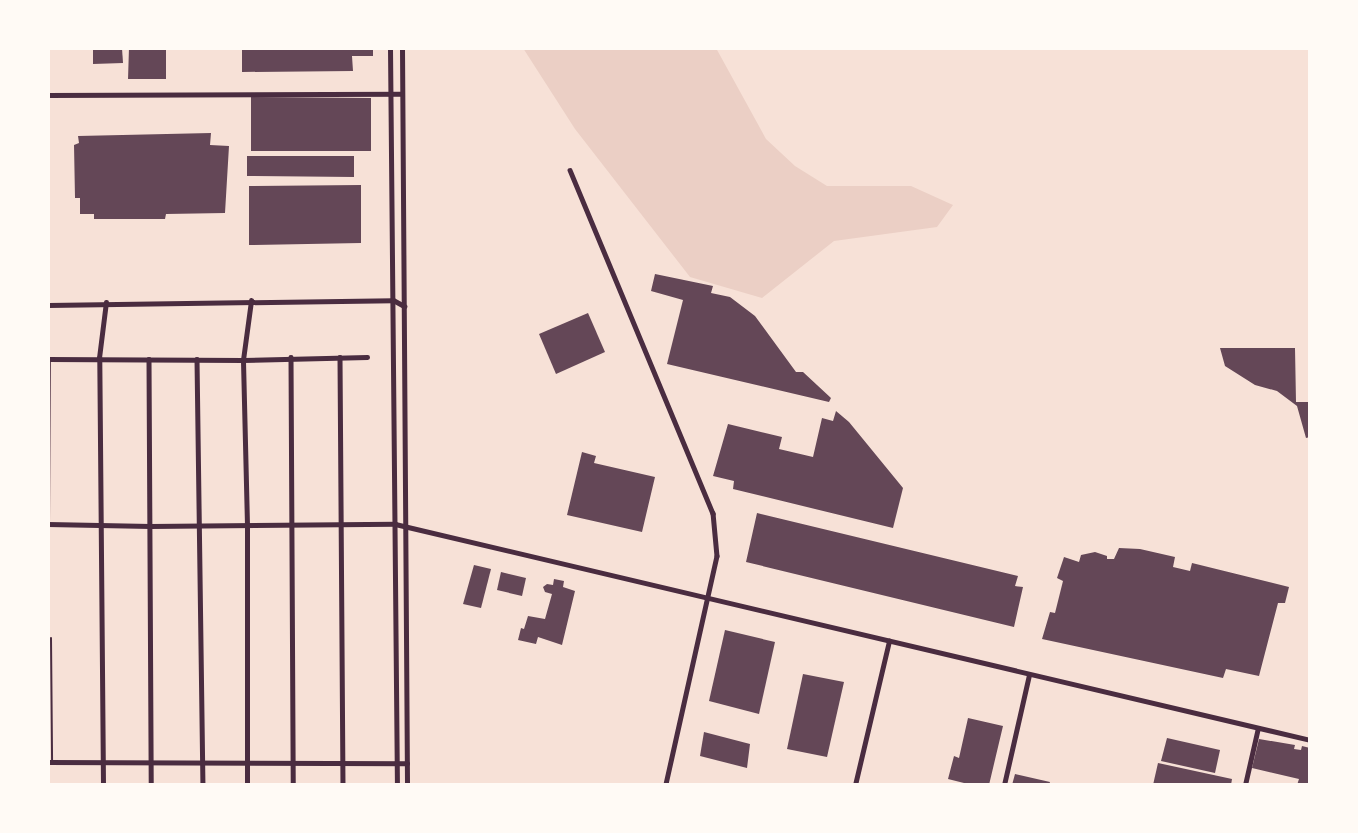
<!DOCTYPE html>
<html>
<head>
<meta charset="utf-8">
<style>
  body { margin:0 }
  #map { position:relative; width:1358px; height:833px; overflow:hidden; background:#f7e1d7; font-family:Overpass,sans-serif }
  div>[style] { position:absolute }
  .green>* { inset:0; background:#ebcfc5 }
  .building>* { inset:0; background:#644757 }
  .service>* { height:2px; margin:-1px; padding:0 1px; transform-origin:1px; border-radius:1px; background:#4a2c40 }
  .minor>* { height:4.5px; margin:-2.25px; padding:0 2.25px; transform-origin:2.25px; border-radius:2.25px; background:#4a2c40 }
  .tertiary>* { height:5px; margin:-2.5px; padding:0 2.5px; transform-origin:2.5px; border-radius:2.5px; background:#4a2c40 }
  span { translate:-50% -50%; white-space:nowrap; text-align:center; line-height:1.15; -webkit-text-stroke:4.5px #fffaf5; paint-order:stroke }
  .frame { position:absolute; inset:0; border:50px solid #fffaf5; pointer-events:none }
</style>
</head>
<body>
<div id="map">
  <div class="green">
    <div style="clip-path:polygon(523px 48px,716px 48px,766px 139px,795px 166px,827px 186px,911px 186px,953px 205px,937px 227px,834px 241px,762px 298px,690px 277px,575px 129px)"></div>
  </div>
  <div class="building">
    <div style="clip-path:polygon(93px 48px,122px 48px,123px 63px,93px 64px)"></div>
    <div style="clip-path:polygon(129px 48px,166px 48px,166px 79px,128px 79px)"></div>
    <div style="clip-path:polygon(242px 48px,373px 48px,373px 56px,352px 56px,353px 71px,242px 72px)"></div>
    <div style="clip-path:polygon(251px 97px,371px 98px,371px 151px,251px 151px)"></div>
    <div style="clip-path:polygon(211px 133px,210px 145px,229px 146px,225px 213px,166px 214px,165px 219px,94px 219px,94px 214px,80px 214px,80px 198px,75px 198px,74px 145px,79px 143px,78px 136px)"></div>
    <div style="clip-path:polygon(247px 156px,354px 156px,354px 177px,247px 176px)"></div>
    <div style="clip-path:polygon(361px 185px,361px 243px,249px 245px,249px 186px)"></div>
    <div style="clip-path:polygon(655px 274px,713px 286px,711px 293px,730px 297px,755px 316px,796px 372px,803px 372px,831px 398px,829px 402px,667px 364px,683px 300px,651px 291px)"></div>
    <div style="clip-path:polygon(588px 313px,605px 352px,556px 374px,539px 334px)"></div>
    <div style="clip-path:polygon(1220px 348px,1295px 348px,1296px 402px,1310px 402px,1310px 437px,1306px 438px,1297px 406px,1277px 391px,1255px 385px,1225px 366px)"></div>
    <div style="clip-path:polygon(836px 411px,849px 422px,903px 488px,893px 528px,733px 489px,734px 481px,713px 476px,728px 424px,782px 437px,779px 449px,813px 457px,822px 418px,833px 421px)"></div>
    <div style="clip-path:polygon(582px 452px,596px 456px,594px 463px,655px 477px,642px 532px,567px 515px)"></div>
    <div style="clip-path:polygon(757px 513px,1018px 576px,1015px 586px,1023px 587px,1014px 627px,746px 562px)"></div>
    <div style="clip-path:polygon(1119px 548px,1140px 549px,1175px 557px,1173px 567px,1190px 571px,1192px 563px,1289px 587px,1285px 603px,1278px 603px,1259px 676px,1226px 669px,1223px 678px,1042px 639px,1050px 612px,1055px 613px,1063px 581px,1057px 578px,1064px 557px,1079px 562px,1081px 555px,1095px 552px,1107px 556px,1107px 559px,1114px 559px)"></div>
    <div style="clip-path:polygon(474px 565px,491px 569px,481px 608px,463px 604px)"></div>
    <div style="clip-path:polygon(501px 572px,526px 578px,522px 596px,497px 590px)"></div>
    <div style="clip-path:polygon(554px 579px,564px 581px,563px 587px,575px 591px,562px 645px,538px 637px,536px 644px,518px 640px,521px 628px,524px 629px,528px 616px,545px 619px,552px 594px,545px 592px,543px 587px,547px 584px,553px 585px)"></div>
    <div style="clip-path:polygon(725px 630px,775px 642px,759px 714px,709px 701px)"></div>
    <div style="clip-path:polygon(803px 674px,844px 682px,827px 757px,787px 749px)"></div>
    <div style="clip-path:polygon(968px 718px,1003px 726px,989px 785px,972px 785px,948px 779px,954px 756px,959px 758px)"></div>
    <div style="clip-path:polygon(704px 732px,750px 744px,747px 768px,700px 756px)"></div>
    <div style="clip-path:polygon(1167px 738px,1220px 750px,1215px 773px,1161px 761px)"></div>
    <div style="clip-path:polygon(1259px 739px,1295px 745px,1294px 749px,1301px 750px,1302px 746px,1310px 748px,1310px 785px,1297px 785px,1299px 779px,1252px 768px)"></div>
    <div style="clip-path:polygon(1158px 763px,1232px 779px,1231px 785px,1153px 785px)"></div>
    <div style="clip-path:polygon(1015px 774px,1050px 782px,1049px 785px,1012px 785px)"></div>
  </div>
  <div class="service">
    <div style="left:49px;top:524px;width:165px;rotate:-89.7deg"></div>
    <div style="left:51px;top:638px;width:124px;rotate:89.5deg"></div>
  </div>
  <div class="minor">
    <div style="left:48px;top:95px;width:354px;rotate:-0.2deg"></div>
    <div style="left:570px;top:170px;width:372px;rotate:67.4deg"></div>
    <div style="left:713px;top:513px;width:43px;rotate:84.7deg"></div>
    <div style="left:717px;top:556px;width:235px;rotate:102.6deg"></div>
    <div style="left:291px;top:357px;width:428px;rotate:89.7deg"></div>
    <div style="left:340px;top:357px;width:428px;rotate:89.6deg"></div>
    <div style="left:48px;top:359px;width:195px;rotate:0.3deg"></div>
    <div style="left:243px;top:360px;width:124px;rotate:-1.4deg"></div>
    <div style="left:149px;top:359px;width:426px;rotate:89.7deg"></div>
    <div style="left:197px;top:359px;width:426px;rotate:89.2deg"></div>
    <div style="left:48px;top:524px;width:102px;rotate:1.1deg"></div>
    <div style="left:150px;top:526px;width:245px;rotate:-0.5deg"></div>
    <div style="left:48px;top:762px;width:359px;rotate:0.2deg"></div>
    <div style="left:103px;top:785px;width:427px;rotate:-90.5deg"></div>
    <div style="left:99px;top:358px;width:56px;rotate:-82.9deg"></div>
    <div style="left:247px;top:785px;width:260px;rotate:-90deg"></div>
    <div style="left:247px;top:525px;width:165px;rotate:-91.4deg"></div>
    <div style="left:243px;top:360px;width:60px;rotate:-82.3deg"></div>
    <div style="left:855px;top:785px;width:148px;rotate:-76.7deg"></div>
    <div style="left:1004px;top:785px;width:113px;rotate:-77.2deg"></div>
    <div style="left:1245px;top:785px;width:58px;rotate:-77.2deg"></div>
  </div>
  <div class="tertiary">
    <div style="left:390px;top:48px;width:737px;rotate:89.46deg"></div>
    <div style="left:402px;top:48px;width:737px;rotate:89.61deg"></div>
    <div style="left:48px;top:305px;width:345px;rotate:-0.8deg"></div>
    <div style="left:393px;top:300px;width:13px;rotate:29deg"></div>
    <div style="left:395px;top:524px;width:940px;rotate:13.28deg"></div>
  </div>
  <div class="frame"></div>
</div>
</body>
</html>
